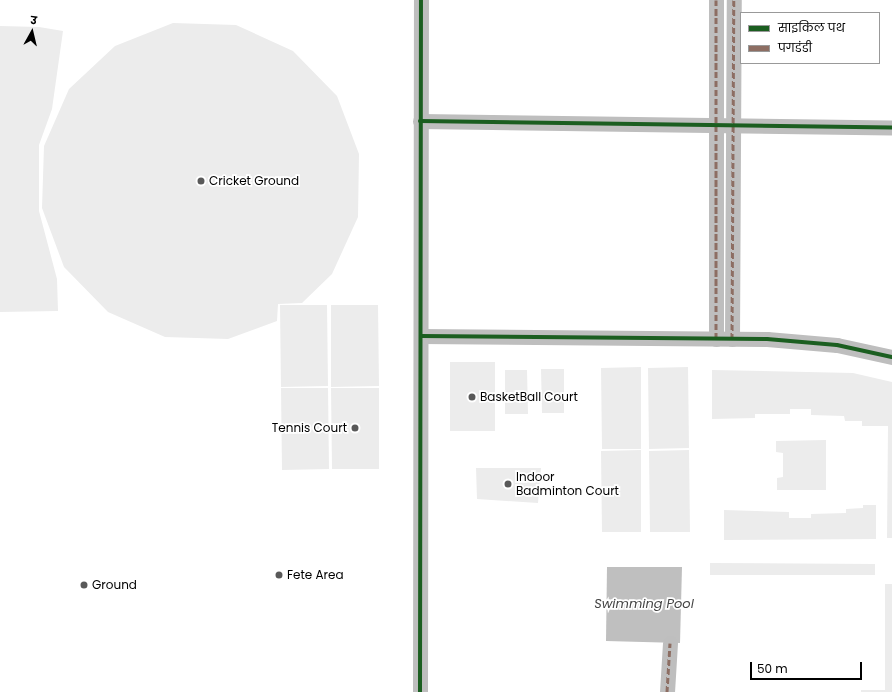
<!DOCTYPE html>
<html>
<head>
<meta charset="utf-8">
<style>
  body { margin:0 }
  #map { position:relative; width:892px; height:692px; overflow:hidden; background:#fff; font-family:Poppins,"Noto Sans Devanagari",sans-serif }
  div>[style] { position:absolute }
  .green>* { inset:0; background:#ececec }
  .water>* { inset:0; background:#bfbfbf }
  .minor>* { height:15px; margin:-7.5px; padding:0 7.5px; transform-origin:7.5px; border-radius:7.5px; background:#bebebe }
  .quiet>* { height:3px; margin-top:-1.5px; transform-origin:0; background:repeating-linear-gradient(90deg,#8d6e63 0 6px,transparent 0 9px) }
  .cycleway>* { height:4px; margin:-2px; padding:0 2px; transform-origin:2px; border-radius:2px; background:#1b5e20 }
  .dots>* { width:11px; height:11px; translate:-50% -50%; box-sizing:border-box; border:2px solid #fff; border-radius:50% }
  span { translate:-50% -50%; white-space:nowrap; text-align:center; line-height:1.15; -webkit-text-stroke:3.5px #fff; paint-order:stroke }
  .poi-label { font-size:12px; color:#000 }
  .left { translate:0 -50%; text-align:left }
  .right { translate:-100% -50%; text-align:right }
  .water-label { font-size:13px; color:#444; font-style:italic }
  .legend { position:absolute; left:740px; top:12px; width:140px; height:52px; box-sizing:border-box; background:#fff; border:1px solid #999; margin:0; padding:5px 7px; list-style:none; font-size:12px; color:#000 }
  .legend li { display:flex; align-items:center; gap:8px; height:20px }
  .legend b { width:20px; border:1px solid #999 }
  .north { position:absolute; left:12px; top:12px; width:40px; height:40px; -webkit-text-stroke:3px #fff; paint-order:stroke; rotate:8deg; font-size:11px; font-weight:700; line-height:16px; text-align:center; color:#000 }
  .north::after { content:''; display:block; margin:auto; width:14px; height:18px; background:#000; clip-path:polygon(50% 0,100% 100%,50% 72%,0 100%) }
  .scale { position:absolute; left:750px; top:662px; width:112px; height:18px; box-sizing:border-box; border:2px solid #000; border-top:0; padding-left:5px; font-size:12px; line-height:14px; white-space:nowrap; color:#000; -webkit-text-stroke:3px #fff; paint-order:stroke }
</style>
</head>
<body>
<div id="map">
  <div class="green">
    <div style="clip-path:polygon(173px 23px,236px 25px,293px 51px,337px 96px,359px 154px,358px 217px,332px 274px,302px 303px,278px 304px,277px 321px,228px 339px,165px 337px,108px 312px,64px 267px,42px 208px,44px 146px,69px 89px,115px 46px)"></div>
    <div style="clip-path:polygon(0 26px,39px 27px,63px 31px,52px 109px,39px 145px,39px 211px,57px 279px,58px 311px,0 312px)"></div>
    <div style="clip-path:polygon(280px 305px,327px 305px,328px 386px,281px 387px)"></div>
    <div style="clip-path:polygon(331px 305px,378px 305px,379px 386px,331px 387px)"></div>
    <div style="clip-path:polygon(450px 362px,495px 362px,495px 431px,450px 431px)"></div>
    <div style="clip-path:polygon(641px 367px,641px 449px,602px 449px,601px 368px)"></div>
    <div style="clip-path:polygon(688px 367px,689px 448px,649px 449px,648px 368px)"></div>
    <div style="clip-path:polygon(541px 369px,564px 369px,564px 413px,542px 413px)"></div>
    <div style="clip-path:polygon(505px 370px,527px 370px,528px 414px,505px 414px)"></div>
    <div style="clip-path:polygon(712px 370px,853px 373px,892px 382px,892px 538px,887px 538px,888px 426px,862px 426px,862px 421px,845px 421px,844px 416px,811px 415px,811px 409px,790px 409px,790px 414px,755px 414px,755px 418px,712px 419px)"></div>
    <div style="clip-path:polygon(281px 388px,328px 388px,329px 469px,282px 470px)"></div>
    <div style="clip-path:polygon(331px 388px,379px 388px,379px 469px,332px 469px)"></div>
    <div style="clip-path:polygon(826px 440px,826px 490px,777px 490px,777px 478px,783px 477px,783px 453px,776px 452px,776px 441px)"></div>
    <div style="clip-path:polygon(641px 450px,641px 532px,602px 532px,601px 451px)"></div>
    <div style="clip-path:polygon(689px 450px,690px 532px,650px 532px,649px 451px)"></div>
    <div style="clip-path:polygon(476px 468px,541px 468px,538px 503px,477px 499px)"></div>
    <div style="clip-path:polygon(863px 505px,876px 505px,876px 539px,724px 540px,724px 510px,789px 512px,789px 518px,811px 518px,811px 514px,846px 513px,846px 509px,863px 508px)"></div>
    <div style="clip-path:polygon(710px 563px,875px 564px,875px 575px,710px 575px)"></div>
    <div style="clip-path:polygon(885px 584px,892px 584px,892px 692px,861px 692px,861px 690px,885px 690px)"></div>
  </div>
  <div class="water">
    <div style="clip-path:polygon(607px 567px,682px 567px,680px 643px,606px 641px)"></div>
  </div>
  <div class="minor">
    <div style="left:716px;top:0;width:339px;rotate:90deg"></div>
    <div style="left:420px;top:121px;width:472px;rotate:0.8deg"></div>
    <div style="left:421px;top:336px;width:346px;rotate:0.5deg"></div>
    <div style="left:767px;top:339px;width:70px;rotate:4.9deg"></div>
    <div style="left:837px;top:345px;width:56px;rotate:12.3deg"></div>
    <div style="left:732px;top:339px;width:339px;rotate:-89.7deg"></div>
    <div style="left:420px;top:692px;width:692px;rotate:-89.92deg"></div>
    <div style="left:667px;top:692px;width:49px;rotate:-86.5deg"></div>
  </div>
  <div class="quiet">
    <div style="left:716px;top:0;width:339px;rotate:90deg"></div>
    <div style="left:732px;top:339px;width:339px;rotate:-89.7deg"></div>
    <div style="left:667px;top:692px;width:49px;rotate:-86.5deg"></div>
  </div>
  <div class="cycleway">
    <div style="left:420px;top:121px;width:472px;rotate:0.8deg"></div>
    <div style="left:421px;top:336px;width:346px;rotate:0.5deg"></div>
    <div style="left:767px;top:339px;width:70px;rotate:4.9deg"></div>
    <div style="left:837px;top:345px;width:56px;rotate:12.3deg"></div>
    <div style="left:420px;top:692px;width:692px;rotate:-89.92deg"></div>
  </div>
  <div class="dots">
    <div style="left:201px;top:181px;background:#595959"></div>
    <div style="left:472px;top:397px;background:#595959"></div>
    <div style="left:355px;top:428px;background:#595959"></div>
    <div style="left:508px;top:484px;background:#595959"></div>
    <div style="left:279px;top:575px;background:#595959"></div>
    <div style="left:84px;top:585px;background:#595959"></div>
  </div>
  <div class="poi-label">
    <span class="left" style="left:209px;top:181px">Cricket Ground</span>
    <span class="left" style="left:480px;top:397px">BasketBall Court</span>
    <span class="right" style="left:347px;top:428px">Tennis Court</span>
    <span class="left" style="left:516px;top:484px">Indoor<br>Badminton Court</span>
    <span class="left" style="left:287px;top:575px">Fete Area</span>
    <span class="left" style="left:92px;top:585px">Ground</span>
  </div>
  <div class="water-label">
    <span style="left:644px;top:604px">Swimming Pool</span>
  </div>
  <ul class="legend">
  <li><b style="height:5px;background:#1b5e20"></b>साइकिल पथ</li>
  <li><b style="height:5px;background:#8d6e63"></b>पगडंडी</li>
  </ul>
  <div class="north">उ</div>
  <div class="scale">50 m</div>
</div>
</body>
</html>
